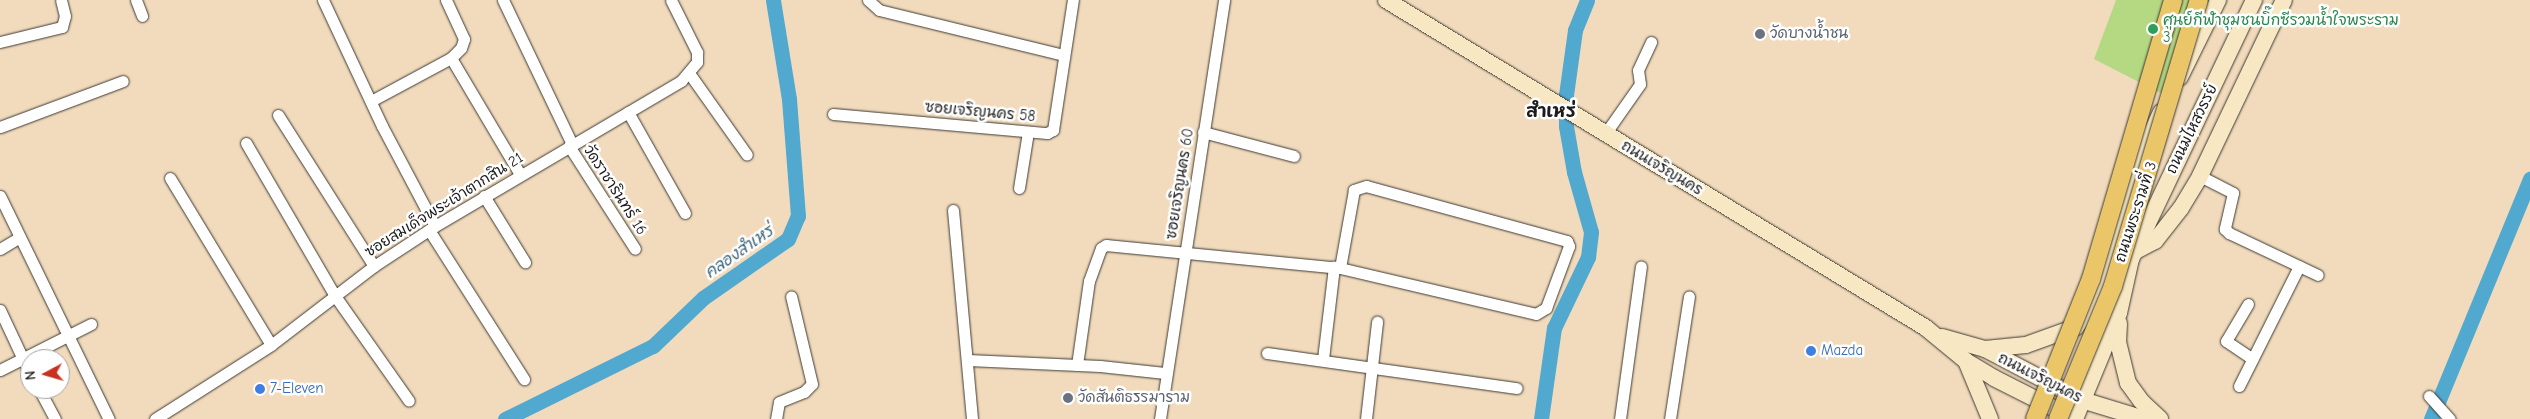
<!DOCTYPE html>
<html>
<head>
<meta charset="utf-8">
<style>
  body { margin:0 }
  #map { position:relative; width:2530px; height:419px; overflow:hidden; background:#f2dbbc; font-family:"Comic Neue","Playpen Sans Thai",sans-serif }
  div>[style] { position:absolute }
  .green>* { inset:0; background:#b4d982 }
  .canal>* { height:15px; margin:-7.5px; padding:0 7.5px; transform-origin:7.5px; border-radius:7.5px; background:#52a9cf }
  .roads { filter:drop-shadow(0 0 1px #3c3934) drop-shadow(0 0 1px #3c3934) }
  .street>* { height:11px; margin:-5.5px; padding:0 5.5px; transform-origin:5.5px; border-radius:5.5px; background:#fff }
  .secondary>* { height:16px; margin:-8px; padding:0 8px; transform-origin:8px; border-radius:8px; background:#f7e8c3 }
  .bridges { filter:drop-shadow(0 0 1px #3c3934) drop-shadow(0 0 1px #3c3934) }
  .primary-bridge>* { height:18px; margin:-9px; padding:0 9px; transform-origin:9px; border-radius:9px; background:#ebc669 }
  .dots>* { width:14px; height:14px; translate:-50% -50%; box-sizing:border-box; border:2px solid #fff; border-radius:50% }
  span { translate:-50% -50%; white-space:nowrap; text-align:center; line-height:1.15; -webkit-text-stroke:5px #fff; paint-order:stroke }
  .leisure-label { font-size:15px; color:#27864d }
  .left { translate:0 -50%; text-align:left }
  .worship-label { font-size:15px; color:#5b616d }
  .street-label { font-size:15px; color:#1c1c1c }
  .shop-label { font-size:15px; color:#366cbe }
  .water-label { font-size:16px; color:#376276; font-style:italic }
  .quarter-label { font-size:18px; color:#1c1c1c; font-weight:700 }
  .north { position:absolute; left:20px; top:349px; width:50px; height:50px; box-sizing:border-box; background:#fff; border:1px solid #a4a4a4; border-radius:50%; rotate:264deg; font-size:14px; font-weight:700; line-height:20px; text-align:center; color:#1c1c1c }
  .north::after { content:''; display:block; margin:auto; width:18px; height:22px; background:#c8321e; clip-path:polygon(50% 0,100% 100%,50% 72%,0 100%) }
</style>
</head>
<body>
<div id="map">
  <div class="green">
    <div style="clip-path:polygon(2116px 0,2218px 0,2164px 95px,2094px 59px)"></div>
  </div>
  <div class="canal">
    <div style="left:505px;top:419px;width:165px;rotate:-26.3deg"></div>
    <div style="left:653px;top:346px;width:69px;rotate:-43.8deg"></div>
    <div style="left:703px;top:298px;width:103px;rotate:-34.8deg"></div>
    <div style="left:788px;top:239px;width:25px;rotate:-67deg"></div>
    <div style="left:798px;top:216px;width:117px;rotate:-94.4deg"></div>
    <div style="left:789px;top:99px;width:100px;rotate:-99.2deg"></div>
    <div style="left:1541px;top:419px;width:92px;rotate:-81.9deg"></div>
    <div style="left:1554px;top:328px;width:79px;rotate:-64.4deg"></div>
    <div style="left:1588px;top:257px;width:25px;rotate:-83deg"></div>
    <div style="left:1591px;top:232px;width:62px;rotate:-105.8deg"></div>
    <div style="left:1574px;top:172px;width:47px;rotate:-99.9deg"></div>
    <div style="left:1566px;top:126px;width:31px;rotate:-90deg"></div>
    <div style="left:1566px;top:95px;width:66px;rotate:-82.1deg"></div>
    <div style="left:1575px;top:30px;width:32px;rotate:-68deg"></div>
    <div style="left:2431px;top:419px;width:260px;rotate:-67.6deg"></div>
  </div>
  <div class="roads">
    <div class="street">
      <div style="left:136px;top:0;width:17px;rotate:69deg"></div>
      <div style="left:323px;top:0;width:139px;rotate:64.9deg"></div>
      <div style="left:382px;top:126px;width:113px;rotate:62.1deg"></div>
      <div style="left:446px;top:0;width:43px;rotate:65.2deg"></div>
      <div style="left:464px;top:39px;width:9px;rotate:108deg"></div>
      <div style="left:461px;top:48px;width:14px;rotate:135deg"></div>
      <div style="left:451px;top:58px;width:135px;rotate:59.3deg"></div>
      <div style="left:503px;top:0;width:160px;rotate:64.4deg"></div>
      <div style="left:868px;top:0;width:15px;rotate:42deg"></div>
      <div style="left:879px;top:10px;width:190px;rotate:13.7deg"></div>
      <div style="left:0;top:42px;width:64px;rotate:-13.6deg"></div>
      <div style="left:62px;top:27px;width:11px;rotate:-75deg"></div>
      <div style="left:65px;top:16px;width:16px;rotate:-104deg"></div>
      <div style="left:689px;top:73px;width:100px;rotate:54.7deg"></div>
      <div style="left:371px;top:101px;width:91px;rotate:-28.3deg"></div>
      <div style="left:628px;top:112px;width:116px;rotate:60.6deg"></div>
      <div style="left:833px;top:114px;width:215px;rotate:5.1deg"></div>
      <div style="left:1047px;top:133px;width:7px;rotate:-27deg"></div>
      <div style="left:1053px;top:130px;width:132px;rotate:-81.3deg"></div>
      <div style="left:278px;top:115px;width:179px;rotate:57.6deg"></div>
      <div style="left:0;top:127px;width:131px;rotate:-20.5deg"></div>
      <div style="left:1203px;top:132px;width:94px;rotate:14.8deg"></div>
      <div style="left:1605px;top:134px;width:61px;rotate:-55deg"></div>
      <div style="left:1640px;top:84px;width:14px;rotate:-98deg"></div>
      <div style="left:1638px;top:70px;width:31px;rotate:-65deg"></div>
      <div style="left:246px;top:143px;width:177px;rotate:59.8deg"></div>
      <div style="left:335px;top:296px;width:128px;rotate:54.8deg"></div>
      <div style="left:569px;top:146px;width:122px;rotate:57.3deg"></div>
      <div style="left:2200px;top:176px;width:37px;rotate:27deg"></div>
      <div style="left:2233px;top:193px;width:37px;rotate:103deg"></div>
      <div style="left:2225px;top:229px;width:6px;rotate:45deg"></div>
      <div style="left:2229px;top:233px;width:98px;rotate:25.3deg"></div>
      <div style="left:170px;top:178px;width:195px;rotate:58.8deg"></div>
      <div style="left:1019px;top:188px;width:57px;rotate:-80.9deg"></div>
      <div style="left:0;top:196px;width:248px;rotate:64deg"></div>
      <div style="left:484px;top:196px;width:78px;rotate:58.2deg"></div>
      <div style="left:953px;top:210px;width:210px;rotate:84.8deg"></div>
      <div style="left:429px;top:230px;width:177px;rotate:57.5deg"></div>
      <div style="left:0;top:249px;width:23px;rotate:-31deg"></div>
      <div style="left:2248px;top:304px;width:43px;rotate:120.7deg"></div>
      <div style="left:2226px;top:341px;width:32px;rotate:34deg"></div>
      <div style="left:0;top:310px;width:71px;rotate:64.9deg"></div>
      <div style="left:1267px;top:353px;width:252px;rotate:8deg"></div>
      <div style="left:1323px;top:359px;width:93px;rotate:-83.2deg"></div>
      <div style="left:968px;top:360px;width:132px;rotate:2.6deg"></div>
      <div style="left:1100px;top:366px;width:65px;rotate:6.1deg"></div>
      <div style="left:1077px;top:365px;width:85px;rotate:-81.9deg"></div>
      <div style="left:1089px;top:281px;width:35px;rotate:-70deg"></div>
      <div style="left:1101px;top:248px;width:6px;rotate:-31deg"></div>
      <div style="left:1106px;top:245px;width:235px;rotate:5.6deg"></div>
      <div style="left:1340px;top:268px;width:201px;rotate:13.2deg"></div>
      <div style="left:1536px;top:314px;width:12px;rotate:-31deg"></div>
      <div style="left:1546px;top:308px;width:66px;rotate:-69.6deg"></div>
      <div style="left:1569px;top:246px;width:5px;rotate:-112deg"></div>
      <div style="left:1567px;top:241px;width:208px;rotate:-164.7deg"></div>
      <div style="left:1366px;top:186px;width:13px;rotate:162deg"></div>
      <div style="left:1354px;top:190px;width:79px;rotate:100.2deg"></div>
      <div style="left:0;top:370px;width:102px;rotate:-26.8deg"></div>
      <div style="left:2239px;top:386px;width:134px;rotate:-63.4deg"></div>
      <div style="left:39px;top:389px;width:34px;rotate:62deg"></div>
      <div style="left:2429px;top:396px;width:31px;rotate:48deg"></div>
      <div style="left:155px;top:419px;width:138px;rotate:-32.5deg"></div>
      <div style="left:271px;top:345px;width:130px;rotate:-37.5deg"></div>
      <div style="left:374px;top:266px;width:73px;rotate:-33.3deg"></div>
      <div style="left:435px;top:226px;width:286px;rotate:-30.5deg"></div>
      <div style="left:681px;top:81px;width:25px;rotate:-50deg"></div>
      <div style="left:697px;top:62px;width:10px;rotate:-90deg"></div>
      <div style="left:697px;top:52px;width:58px;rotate:-116.6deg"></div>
      <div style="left:776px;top:419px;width:17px;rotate:-80deg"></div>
      <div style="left:779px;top:402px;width:27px;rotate:-22deg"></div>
      <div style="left:804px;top:392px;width:11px;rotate:-45deg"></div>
      <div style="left:812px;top:384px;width:90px;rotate:-103.4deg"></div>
      <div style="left:1160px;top:419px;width:424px;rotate:-81.3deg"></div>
      <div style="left:1366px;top:419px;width:98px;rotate:-83.5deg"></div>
      <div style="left:1620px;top:419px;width:154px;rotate:-82.2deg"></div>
      <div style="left:1670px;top:419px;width:124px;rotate:-81.2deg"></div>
    </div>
    <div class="secondary">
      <div style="left:1386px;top:0;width:632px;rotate:31.27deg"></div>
      <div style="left:1926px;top:328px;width:52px;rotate:39.5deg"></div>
      <div style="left:1966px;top:361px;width:33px;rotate:31deg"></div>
      <div style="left:1994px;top:378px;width:91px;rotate:26.8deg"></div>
      <div style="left:2180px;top:77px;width:86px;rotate:-63.7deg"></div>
      <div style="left:2134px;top:252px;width:24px;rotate:-28deg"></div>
      <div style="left:2155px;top:241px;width:42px;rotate:-51.8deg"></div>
      <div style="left:2181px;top:208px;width:37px;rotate:-59deg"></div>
      <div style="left:2200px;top:176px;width:195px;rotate:-64.5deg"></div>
      <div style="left:2099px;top:294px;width:135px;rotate:-73.7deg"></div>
      <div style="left:2137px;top:164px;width:57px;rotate:-65.2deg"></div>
      <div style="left:2119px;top:323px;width:19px;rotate:93deg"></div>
      <div style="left:2118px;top:342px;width:42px;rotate:76.3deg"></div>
      <div style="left:2128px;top:383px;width:22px;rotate:54deg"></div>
      <div style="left:2141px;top:401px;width:26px;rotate:43deg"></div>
      <div style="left:2076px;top:327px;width:51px;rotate:-53.8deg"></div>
      <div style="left:1942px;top:337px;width:45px;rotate:15.6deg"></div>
      <div style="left:1985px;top:349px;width:110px;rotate:27.7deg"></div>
      <div style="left:2082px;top:400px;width:65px;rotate:17deg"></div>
      <div style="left:1985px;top:349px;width:41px;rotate:-5.6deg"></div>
      <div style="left:2026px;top:345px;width:53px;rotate:-19.8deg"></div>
      <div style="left:1966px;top:361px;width:63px;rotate:67.5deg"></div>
      <div style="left:2075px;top:419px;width:115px;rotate:-67.5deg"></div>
      <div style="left:2119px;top:313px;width:55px;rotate:-77.5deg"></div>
      <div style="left:2131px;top:259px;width:287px;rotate:-64.6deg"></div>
    </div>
  </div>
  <div class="bridges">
    <div class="primary-bridge">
      <div style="left:2035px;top:419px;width:151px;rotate:-68.2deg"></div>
      <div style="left:2091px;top:279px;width:291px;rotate:-73.6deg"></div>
      <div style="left:2058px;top:419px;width:144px;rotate:-67.5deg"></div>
      <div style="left:2113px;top:286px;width:299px;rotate:-73.3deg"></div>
    </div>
  </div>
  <div class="dots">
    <div style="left:2153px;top:29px;background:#2e9e5b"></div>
    <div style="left:1760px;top:34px;background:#6b7280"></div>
    <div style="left:1811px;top:351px;background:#3f7fe0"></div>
    <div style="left:260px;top:389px;background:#3f7fe0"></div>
    <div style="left:1068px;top:398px;background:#6b7280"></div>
  </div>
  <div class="leisure-label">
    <span class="left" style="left:2163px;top:29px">ศูนย์กีฬาชุมชนบิ๊กซีรวมน้ำใจพระราม<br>3</span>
  </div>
  <div class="worship-label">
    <span class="left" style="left:1770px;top:34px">วัดบางน้ำชน</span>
    <span class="left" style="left:1078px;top:398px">วัดสันติธรรมาราม</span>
  </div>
  <div class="street-label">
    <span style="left:980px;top:112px;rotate:5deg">ซอยเจริญนคร 58</span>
    <span style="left:2192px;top:129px;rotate:-64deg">ถนนมไหสวรรย์</span>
    <span style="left:1662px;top:168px;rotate:31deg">ถนนเจริญนคร</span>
    <span style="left:1180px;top:184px;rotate:-81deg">ซอยเจริญนคร 60</span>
    <span style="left:615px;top:190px;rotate:57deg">วัดราชารินทร์ 16</span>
    <span style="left:444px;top:205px;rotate:-32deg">ซอยสมเด็จพระเจ้าตากสิน 21</span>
    <span style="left:2136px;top:212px;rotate:-72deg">ถนนพระรามที่ 3</span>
    <span style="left:2040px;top:378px;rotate:27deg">ถนนเจริญนคร</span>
  </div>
  <div class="shop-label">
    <span class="left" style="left:1821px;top:351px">Mazda</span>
    <span class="left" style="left:270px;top:389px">7-Eleven</span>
  </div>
  <div class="water-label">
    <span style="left:739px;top:252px;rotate:-35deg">คลองสำเหร่</span>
  </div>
  <div class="quarter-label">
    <span style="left:1551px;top:112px">สำเหร่</span>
  </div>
  <div class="north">N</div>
</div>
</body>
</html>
